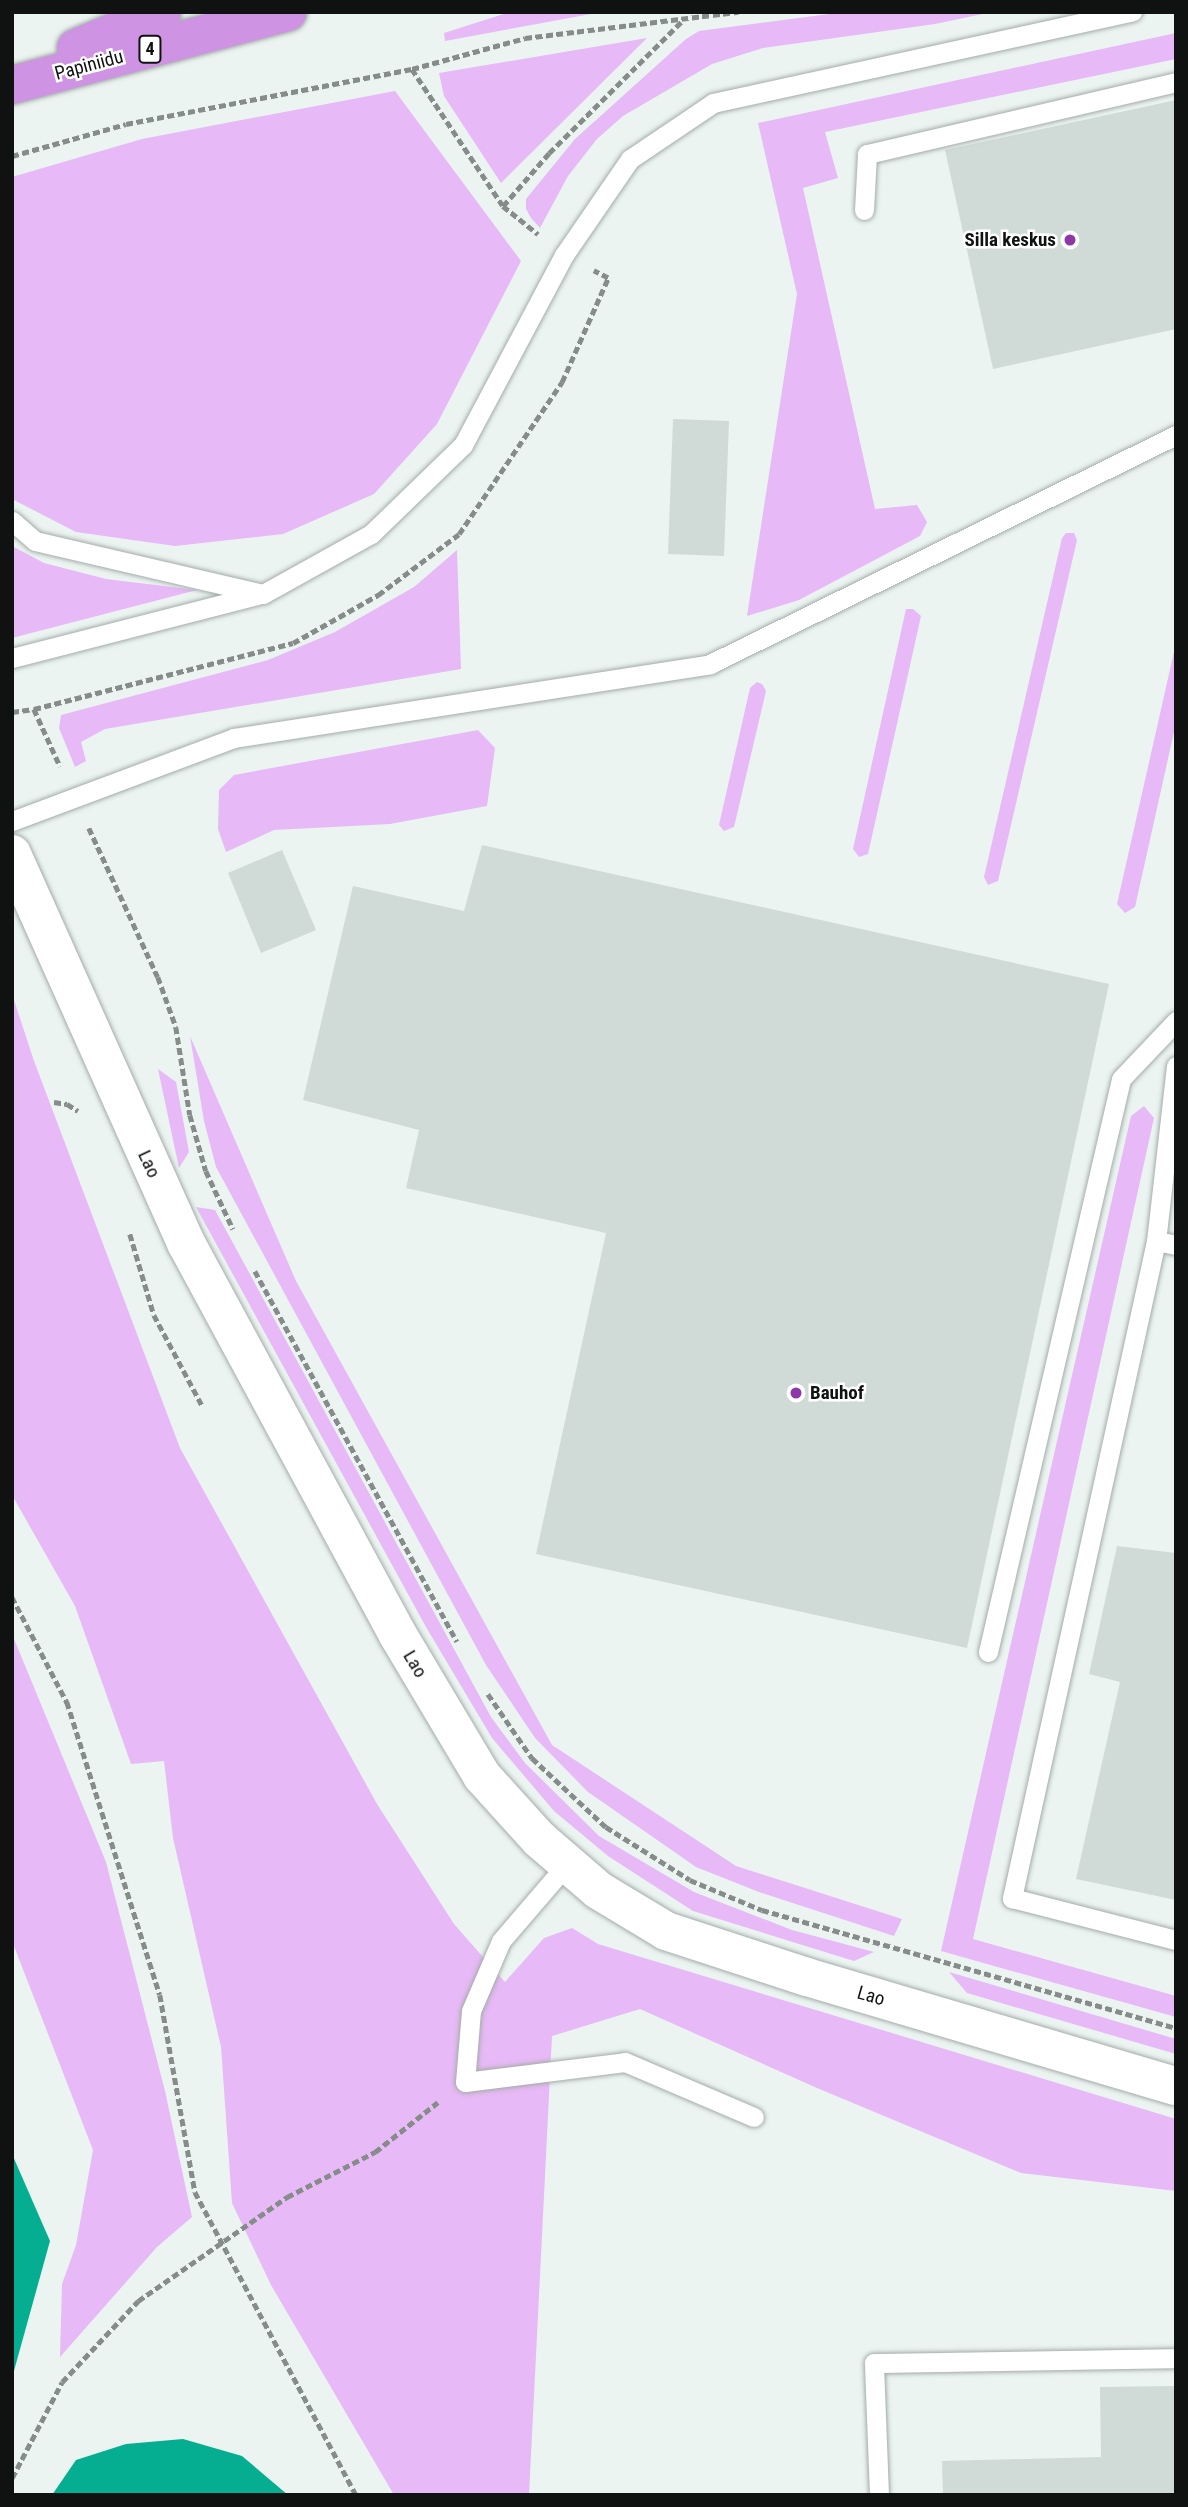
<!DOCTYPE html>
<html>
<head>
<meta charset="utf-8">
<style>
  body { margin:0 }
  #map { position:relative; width:1188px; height:2507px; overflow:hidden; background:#ebf4f1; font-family:"Roboto Condensed",sans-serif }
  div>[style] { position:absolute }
  .green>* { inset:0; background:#e7b9f6 }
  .water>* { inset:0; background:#05ae90 }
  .building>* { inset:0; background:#d0dad6 }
  .path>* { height:4.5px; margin-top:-2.25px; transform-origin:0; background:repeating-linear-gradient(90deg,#868c8a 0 7px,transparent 0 10.5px) }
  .roads { filter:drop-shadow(0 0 2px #a4aca9) drop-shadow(0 0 2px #a4aca9) }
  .lane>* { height:19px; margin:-9.5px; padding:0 9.5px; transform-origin:9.5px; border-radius:9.5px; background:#fff }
  .street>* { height:38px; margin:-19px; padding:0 19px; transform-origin:19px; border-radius:19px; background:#fff }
  .highway>* { height:38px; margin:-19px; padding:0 19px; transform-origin:19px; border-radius:19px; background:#cf93e3 }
  .dots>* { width:19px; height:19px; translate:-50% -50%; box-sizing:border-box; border:4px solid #fff; border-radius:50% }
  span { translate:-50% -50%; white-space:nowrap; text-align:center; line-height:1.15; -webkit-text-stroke:5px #fff; paint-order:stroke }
  .shield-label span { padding:2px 5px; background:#fff; border:2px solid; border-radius:5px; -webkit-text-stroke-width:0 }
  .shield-label { font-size:18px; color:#0f1211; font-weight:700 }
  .street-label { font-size:19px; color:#0f1211 }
  .poi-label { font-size:19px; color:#0f1211; font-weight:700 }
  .right { translate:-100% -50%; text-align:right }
  .left { translate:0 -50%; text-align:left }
  .frame { position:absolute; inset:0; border:14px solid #0f1211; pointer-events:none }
</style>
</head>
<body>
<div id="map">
  <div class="green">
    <div style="clip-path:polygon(510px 12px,602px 12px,445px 41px,444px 33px)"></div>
    <div style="clip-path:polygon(845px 12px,992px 12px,935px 24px,763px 48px,712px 64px,623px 116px,597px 139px,568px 176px,540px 228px,531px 218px,526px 209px,526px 199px,575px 139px,686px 39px,699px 31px)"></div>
    <div style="clip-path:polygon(1176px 33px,1176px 59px,825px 132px,838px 178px,803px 188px,875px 509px,917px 505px,927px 522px,920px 536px,799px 600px,747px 616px,797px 294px,758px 123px)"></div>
    <div style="clip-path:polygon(647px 38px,501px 183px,444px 96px,439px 73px)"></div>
    <div style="clip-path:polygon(395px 91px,521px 261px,437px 424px,374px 494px,283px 534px,175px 546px,76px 532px,12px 499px,12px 177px,142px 139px)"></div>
    <div style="clip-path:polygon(1066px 533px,1074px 533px,1077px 540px,998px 881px,988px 885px,984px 877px,1062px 538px)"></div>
    <div style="clip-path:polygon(12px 546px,44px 563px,106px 579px,197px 590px,12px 638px)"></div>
    <div style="clip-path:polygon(457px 550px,461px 669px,105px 729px,81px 742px,86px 761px,75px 767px,59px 728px,61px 715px,268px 660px,335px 632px,414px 587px)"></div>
    <div style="clip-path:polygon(906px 609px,913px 609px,921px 616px,868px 854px,859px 857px,853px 849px)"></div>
    <div style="clip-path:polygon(1176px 643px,1176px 723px,1135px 907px,1125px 913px,1117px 904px)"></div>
    <div style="clip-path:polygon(757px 682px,762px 684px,766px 691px,734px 827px,724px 831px,719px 825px,750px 688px)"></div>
    <div style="clip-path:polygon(478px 730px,495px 748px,487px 806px,390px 824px,274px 830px,226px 852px,218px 829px,219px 790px,234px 775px)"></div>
    <div style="clip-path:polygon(12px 994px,34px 1061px,180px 1448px,377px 1804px,454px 1924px,505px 1982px,544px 1938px,572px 1928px,598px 1944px,1176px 2119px,1176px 2191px,1021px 2173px,817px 2088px,640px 2009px,552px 2036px,529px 2495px,394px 2495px,271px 2285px,232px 2203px,221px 2047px,173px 1838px,164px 1761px,131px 1764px,75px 1606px,12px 1495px)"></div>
    <div style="clip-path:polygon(190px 1036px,296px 1281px,552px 1745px,736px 1866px,902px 1919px,894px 1936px,759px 1892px,696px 1867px,588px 1792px,535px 1738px,486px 1665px,216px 1167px,204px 1121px)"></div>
    <div style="clip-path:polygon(158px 1069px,176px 1082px,189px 1152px,179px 1168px)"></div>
    <div style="clip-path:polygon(1144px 1106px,1154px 1118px,973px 1939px,1176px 1996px,1176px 2017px,941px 1951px,1131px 1116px)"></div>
    <div style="clip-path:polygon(196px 1207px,215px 1210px,491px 1717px,525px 1763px,599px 1836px,694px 1892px,792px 1930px,874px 1952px,854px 1961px,693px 1911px,608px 1856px,554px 1811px,492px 1738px,426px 1627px)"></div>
    <div style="clip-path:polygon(12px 1634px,106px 1862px,165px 2091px,192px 2217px,157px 2247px,60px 2357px,62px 2284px,76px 2245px,93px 2150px,12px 1941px)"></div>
    <div style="clip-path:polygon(949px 1972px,1176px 2039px,1176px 2054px,967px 1993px)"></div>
  </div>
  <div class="water">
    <div style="clip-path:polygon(12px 2154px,50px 2241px,12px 2378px)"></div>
    <div style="clip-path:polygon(183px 2439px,242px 2456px,288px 2495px,52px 2495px,76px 2460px,126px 2444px)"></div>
  </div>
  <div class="building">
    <div style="clip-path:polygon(1176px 100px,1176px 329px,993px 369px,945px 150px)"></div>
    <div style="clip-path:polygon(673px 419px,729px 421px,724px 556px,668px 554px)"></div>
    <div style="clip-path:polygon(482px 845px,1109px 984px,967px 1648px,536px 1554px,606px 1233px,406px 1188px,419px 1130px,303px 1100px,353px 886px,464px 911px)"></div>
    <div style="clip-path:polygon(282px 850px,316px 930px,261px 953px,228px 873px)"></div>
    <div style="clip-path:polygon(1117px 1546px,1176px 1553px,1176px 1900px,1076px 1879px,1120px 1682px,1089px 1674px)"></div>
    <div style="clip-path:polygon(1176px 2386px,1176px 2495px,943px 2495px,942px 2461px,1101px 2457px,1100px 2387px)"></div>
  </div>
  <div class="path">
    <div style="left:412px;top:69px;width:164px;rotate:56.4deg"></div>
    <div style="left:503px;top:206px;width:45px;rotate:38.7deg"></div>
    <div style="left:12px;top:156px;width:118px;rotate:-15.7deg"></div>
    <div style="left:126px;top:124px;width:291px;rotate:-10.9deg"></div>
    <div style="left:412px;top:69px;width:117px;rotate:-15.3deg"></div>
    <div style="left:525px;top:38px;width:215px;rotate:-7deg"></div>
    <div style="left:503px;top:206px;width:70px;rotate:-49deg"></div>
    <div style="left:549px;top:153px;width:187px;rotate:-44.8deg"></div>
    <div style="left:34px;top:709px;width:63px;rotate:65.5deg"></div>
    <div style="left:12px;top:712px;width:22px;rotate:-8deg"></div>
    <div style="left:34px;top:709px;width:267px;rotate:-14.3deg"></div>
    <div style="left:293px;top:643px;width:98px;rotate:-29.5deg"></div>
    <div style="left:378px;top:595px;width:101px;rotate:-37deg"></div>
    <div style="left:459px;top:534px;width:184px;rotate:-55.9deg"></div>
    <div style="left:562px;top:382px;width:114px;rotate:-66.1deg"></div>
    <div style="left:608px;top:278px;width:16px;rotate:-153deg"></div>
    <div style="left:89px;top:828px;width:164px;rotate:65.2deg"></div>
    <div style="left:158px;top:977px;width:53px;rotate:70.2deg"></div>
    <div style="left:176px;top:1027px;width:89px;rotate:81deg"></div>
    <div style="left:190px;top:1115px;width:58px;rotate:74.1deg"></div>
    <div style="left:206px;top:1171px;width:64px;rotate:65deg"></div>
    <div style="left:54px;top:1102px;width:13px;rotate:9deg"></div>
    <div style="left:67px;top:1104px;width:13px;rotate:32deg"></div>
    <div style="left:130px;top:1234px;width:84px;rotate:73.5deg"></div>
    <div style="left:154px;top:1315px;width:104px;rotate:62deg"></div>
    <div style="left:255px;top:1271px;width:422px;rotate:61.4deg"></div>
    <div style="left:12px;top:1597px;width:119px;rotate:62.4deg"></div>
    <div style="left:67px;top:1702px;width:307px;rotate:72.4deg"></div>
    <div style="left:160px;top:1995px;width:200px;rotate:79.9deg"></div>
    <div style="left:195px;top:2192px;width:343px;rotate:62deg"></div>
    <div style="left:488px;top:1694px;width:78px;rotate:55.5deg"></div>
    <div style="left:532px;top:1758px;width:101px;rotate:43deg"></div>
    <div style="left:606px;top:1827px;width:99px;rotate:32.2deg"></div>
    <div style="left:690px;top:1880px;width:78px;rotate:22.6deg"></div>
    <div style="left:762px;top:1910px;width:430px;rotate:15.9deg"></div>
    <div style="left:12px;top:2478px;width:108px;rotate:-62.5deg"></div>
    <div style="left:62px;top:2382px;width:111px;rotate:-46.8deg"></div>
    <div style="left:138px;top:2301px;width:182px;rotate:-34.9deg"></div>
    <div style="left:287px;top:2197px;width:99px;rotate:-27.1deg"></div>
    <div style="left:375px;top:2152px;width:80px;rotate:-38.4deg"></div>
  </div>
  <div class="roads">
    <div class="lane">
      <div style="left:864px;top:210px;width:56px;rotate:-86.9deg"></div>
      <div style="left:867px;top:154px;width:317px;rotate:-13.1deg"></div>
      <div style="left:12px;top:521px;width:30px;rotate:41deg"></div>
      <div style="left:35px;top:541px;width:234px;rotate:13.1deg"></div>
      <div style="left:263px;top:594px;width:124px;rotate:-29.1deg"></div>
      <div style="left:371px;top:534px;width:128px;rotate:-44.1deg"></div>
      <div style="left:463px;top:445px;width:215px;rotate:-62deg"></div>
      <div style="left:564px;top:255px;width:116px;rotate:-55.5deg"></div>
      <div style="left:630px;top:159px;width:100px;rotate:-34deg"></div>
      <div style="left:713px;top:103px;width:429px;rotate:-12.3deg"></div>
      <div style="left:12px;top:658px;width:254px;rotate:-14.4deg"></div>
      <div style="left:12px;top:821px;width:237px;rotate:-20.5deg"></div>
      <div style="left:234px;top:738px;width:482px;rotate:-8.8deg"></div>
      <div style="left:710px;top:664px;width:519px;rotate:-26.17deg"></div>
      <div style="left:1176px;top:1066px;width:176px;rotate:96.5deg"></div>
      <div style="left:1156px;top:1241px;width:673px;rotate:102.36deg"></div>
      <div style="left:1012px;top:1898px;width:169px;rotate:14.4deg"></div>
      <div style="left:1156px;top:1241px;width:20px;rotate:11deg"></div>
      <div style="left:988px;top:1652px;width:588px;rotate:-76.93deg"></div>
      <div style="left:1121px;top:1079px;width:80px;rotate:-46.5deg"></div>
      <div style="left:567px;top:1864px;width:101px;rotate:130.6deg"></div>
      <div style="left:501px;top:1941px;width:76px;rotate:113.2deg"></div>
      <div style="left:471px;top:2011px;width:71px;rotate:94.8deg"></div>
      <div style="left:465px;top:2082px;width:161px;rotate:-7.1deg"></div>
      <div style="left:625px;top:2062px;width:140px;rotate:23.1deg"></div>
      <div style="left:879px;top:2495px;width:132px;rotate:-92.2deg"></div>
      <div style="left:874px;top:2363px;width:302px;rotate:-0.9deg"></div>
    </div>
    <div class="street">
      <div style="left:12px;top:854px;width:426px;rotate:65.9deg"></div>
      <div style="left:186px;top:1243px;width:446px;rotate:61.6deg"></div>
      <div style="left:398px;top:1635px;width:164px;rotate:59.2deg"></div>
      <div style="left:482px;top:1776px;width:85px;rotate:47.9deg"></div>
      <div style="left:539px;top:1839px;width:78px;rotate:40.8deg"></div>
      <div style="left:598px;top:1890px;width:79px;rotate:31.1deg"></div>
      <div style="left:666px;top:1931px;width:148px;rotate:18.1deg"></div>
      <div style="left:807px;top:1977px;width:385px;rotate:16.5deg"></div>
    </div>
    <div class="highway">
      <div style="left:76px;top:48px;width:93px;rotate:-22.7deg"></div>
      <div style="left:12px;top:85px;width:285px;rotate:-14.8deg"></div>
    </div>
  </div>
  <div class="dots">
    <div style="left:1070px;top:240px;background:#8d38a6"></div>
    <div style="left:796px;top:1393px;background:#8d38a6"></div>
  </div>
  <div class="shield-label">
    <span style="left:150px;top:49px">4</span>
  </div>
  <div class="street-label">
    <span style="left:89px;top:65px;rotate:-15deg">Papiniidu</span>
    <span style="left:149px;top:1164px;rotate:65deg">Lao</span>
    <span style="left:415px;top:1664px;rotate:59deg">Lao</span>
    <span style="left:871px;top:1996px;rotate:16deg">Lao</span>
  </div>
  <div class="poi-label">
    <span class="right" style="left:1056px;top:240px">Silla keskus</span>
    <span class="left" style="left:810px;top:1393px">Bauhof</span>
  </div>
  <div class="frame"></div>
</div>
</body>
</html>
